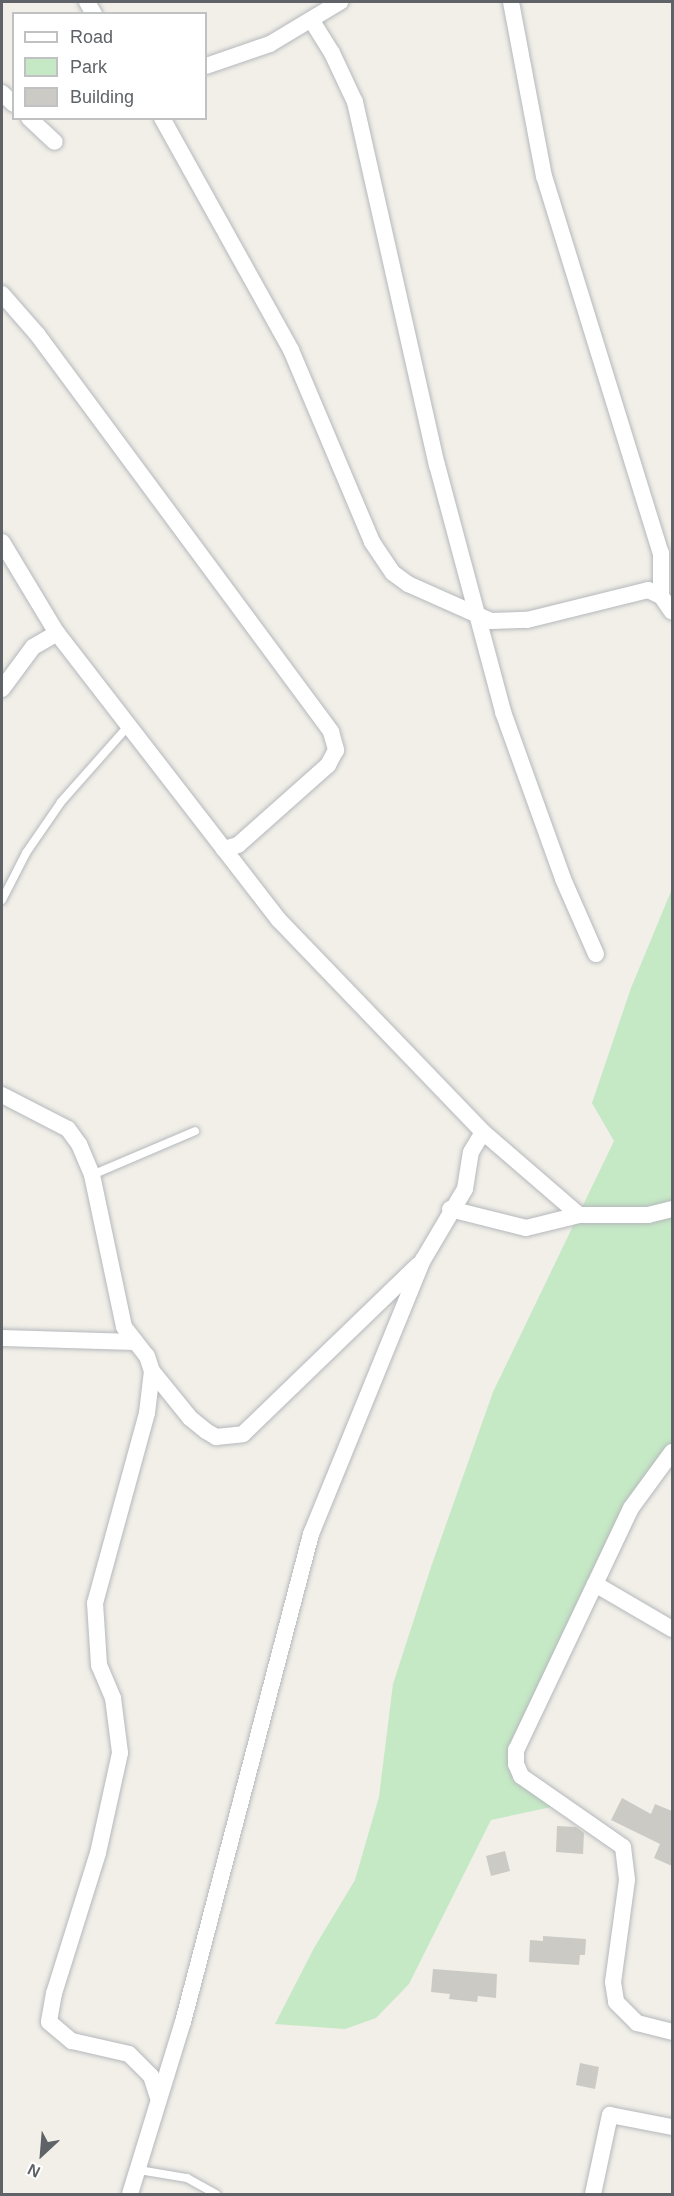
<!DOCTYPE html>
<html>
<head>
<meta charset="utf-8">
<style>
  body { margin:0 }
  #map { position:relative; width:674px; height:2196px; overflow:hidden; background:#f1efe8; font-family:Arial,sans-serif }
  div>[style] { position:absolute }
  .green>* { inset:0; background:#c5e8c5 }
  .building>* { inset:0; background:#cccac5 }
  .roads { filter:drop-shadow(0 0 2px #b5b8bc) drop-shadow(0 0 2px #b5b8bc) }
  .service>* { height:8px; margin:-4px; padding:0 4px; transform-origin:4px; border-radius:4px; background:#fff }
  .minor>* { height:16px; margin:-8px; padding:0 8px; transform-origin:8px; border-radius:8px; background:#fff }
  span { translate:-50% -50%; white-space:nowrap; text-align:center; line-height:1.15; -webkit-text-stroke:4.5px #fff; paint-order:stroke }
  .frame { position:absolute; inset:0; border:3px solid #5f6368; pointer-events:none }
  .legend { position:absolute; left:12px; top:12px; width:195px; height:108px; box-sizing:border-box; background:#fff; border:2px solid #bfc1c3; margin:0; padding:8px 10px; list-style:none; font-size:18px; color:#5f6368 }
  .legend li { display:flex; align-items:center; gap:12px; height:30px }
  .legend b { width:30px; border:2px solid #bfc1c3 }
  .north { position:absolute; left:12px; top:2124px; width:60px; height:60px; -webkit-text-stroke:4px #fff; paint-order:stroke; rotate:206deg; font-size:16px; font-weight:700; line-height:24px; text-align:center; color:#5f6368 }
  .north::after { content:''; display:block; margin:auto; width:21px; height:27px; background:#5f6368; clip-path:polygon(50% 0,100% 100%,50% 72%,0 100%) }
</style>
</head>
<body>
<div id="map">
  <div class="green">
    <div style="clip-path:polygon(672px 889px,672px 1452px,655px 1471px,516px 1764px,561px 1805px,491px 1820px,409px 1984px,376px 2018px,345px 2029px,275px 2024px,314px 1948px,355px 1880px,379px 1797px,393px 1684px,431px 1567px,493px 1392px,614px 1141px,592px 1103px,631px 988px)"></div>
  </div>
  <div class="building">
    <div style="clip-path:polygon(622px 1798px,651px 1814px,655px 1804px,672px 1811px,672px 1866px,654px 1858px,660px 1844px,611px 1820px)"></div>
    <div style="clip-path:polygon(557px 1826px,576px 1827px,584px 1833px,583px 1854px,556px 1852px)"></div>
    <div style="clip-path:polygon(505px 1851px,510px 1871px,491px 1876px,486px 1856px)"></div>
    <div style="clip-path:polygon(543px 1936px,586px 1939px,585px 1955px,580px 1955px,579px 1965px,529px 1962px,530px 1940px,543px 1941px)"></div>
    <div style="clip-path:polygon(433px 1969px,497px 1974px,496px 1998px,478px 1996px,477px 2002px,449px 1999px,450px 1994px,431px 1992px)"></div>
    <div style="clip-path:polygon(580px 2063px,599px 2067px,595px 2089px,576px 2085px)"></div>
  </div>
  <div class="roads">
    <div class="service">
      <div style="left:2px;top:900px;width:53px;rotate:-62.9deg"></div>
      <div style="left:26px;top:853px;width:62px;rotate:-55.5deg"></div>
      <div style="left:61px;top:802px;width:104px;rotate:-48.5deg"></div>
      <div style="left:92px;top:1175px;width:112px;rotate:-23.1deg"></div>
      <div style="left:139px;top:2170px;width:49px;rotate:9.5deg"></div>
      <div style="left:187px;top:2178px;width:33px;rotate:29deg"></div>
    </div>
    <div class="minor">
      <div style="left:87px;top:2px;width:14px;rotate:60deg"></div>
      <div style="left:511px;top:2px;width:177px;rotate:79.3deg"></div>
      <div style="left:544px;top:176px;width:395px;rotate:72.8deg"></div>
      <div style="left:661px;top:553px;width:43px;rotate:90deg"></div>
      <div style="left:312px;top:21px;width:38px;rotate:58deg"></div>
      <div style="left:332px;top:53px;width:54px;rotate:64.9deg"></div>
      <div style="left:355px;top:102px;width:372px;rotate:77.3deg"></div>
      <div style="left:437px;top:465px;width:256px;rotate:75deg"></div>
      <div style="left:503px;top:712px;width:177px;rotate:70.2deg"></div>
      <div style="left:563px;top:879px;width:82px;rotate:66.3deg"></div>
      <div style="left:206px;top:66px;width:68px;rotate:-19deg"></div>
      <div style="left:270px;top:44px;width:82px;rotate:-31deg"></div>
      <div style="left:2px;top:93px;width:16px;rotate:43deg"></div>
      <div style="left:29px;top:118px;width:35px;rotate:43deg"></div>
      <div style="left:162px;top:118px;width:265px;rotate:60.9deg"></div>
      <div style="left:291px;top:350px;width:208px;rotate:67.1deg"></div>
      <div style="left:372px;top:542px;width:37px;rotate:56deg"></div>
      <div style="left:393px;top:573px;width:19px;rotate:36deg"></div>
      <div style="left:408px;top:584px;width:91px;rotate:24deg"></div>
      <div style="left:491px;top:621px;width:36px;rotate:-2deg"></div>
      <div style="left:527px;top:620px;width:125px;rotate:-13.9deg"></div>
      <div style="left:648px;top:590px;width:14px;rotate:25deg"></div>
      <div style="left:661px;top:596px;width:19px;rotate:55deg"></div>
      <div style="left:2px;top:294px;width:53px;rotate:48.8deg"></div>
      <div style="left:37px;top:334px;width:495px;rotate:53.5deg"></div>
      <div style="left:331px;top:732px;width:19px;rotate:74deg"></div>
      <div style="left:336px;top:750px;width:17px;rotate:118deg"></div>
      <div style="left:328px;top:765px;width:120px;rotate:138.4deg"></div>
      <div style="left:238px;top:845px;width:15px;rotate:164deg"></div>
      <div style="left:2px;top:542px;width:106px;rotate:58.9deg"></div>
      <div style="left:2px;top:689px;width:52px;rotate:-53.6deg"></div>
      <div style="left:33px;top:647px;width:28px;rotate:-30deg"></div>
      <div style="left:57px;top:633px;width:363px;rotate:52.3deg"></div>
      <div style="left:279px;top:920px;width:294px;rotate:46.1deg"></div>
      <div style="left:483px;top:1132px;width:127px;rotate:40.8deg"></div>
      <div style="left:2px;top:1095px;width:74px;rotate:27.3deg"></div>
      <div style="left:68px;top:1129px;width:19px;rotate:54deg"></div>
      <div style="left:79px;top:1144px;width:34px;rotate:67deg"></div>
      <div style="left:92px;top:1175px;width:155px;rotate:78.1deg"></div>
      <div style="left:124px;top:1327px;width:37px;rotate:52deg"></div>
      <div style="left:147px;top:1356px;width:16px;rotate:72deg"></div>
      <div style="left:152px;top:1371px;width:42px;rotate:96.8deg"></div>
      <div style="left:147px;top:1413px;width:197px;rotate:105.3deg"></div>
      <div style="left:95px;top:1603px;width:62px;rotate:86.3deg"></div>
      <div style="left:99px;top:1665px;width:36px;rotate:67deg"></div>
      <div style="left:113px;top:1698px;width:55px;rotate:82.7deg"></div>
      <div style="left:120px;top:1753px;width:102px;rotate:102.4deg"></div>
      <div style="left:98px;top:1853px;width:147px;rotate:107.4deg"></div>
      <div style="left:54px;top:1993px;width:29px;rotate:100deg"></div>
      <div style="left:49px;top:2022px;width:30px;rotate:40deg"></div>
      <div style="left:72px;top:2041px;width:58px;rotate:12.8deg"></div>
      <div style="left:129px;top:2054px;width:31px;rotate:45deg"></div>
      <div style="left:151px;top:2076px;width:22px;rotate:72deg"></div>
      <div style="left:450px;top:1209px;width:78px;rotate:14deg"></div>
      <div style="left:526px;top:1228px;width:55px;rotate:-13.8deg"></div>
      <div style="left:579px;top:1215px;width:69px"></div>
      <div style="left:648px;top:1215px;width:25px;rotate:-14deg"></div>
      <div style="left:2px;top:1338px;width:133px;rotate:1.7deg"></div>
      <div style="left:152px;top:1371px;width:60px;rotate:51deg"></div>
      <div style="left:190px;top:1418px;width:21px;rotate:39deg"></div>
      <div style="left:206px;top:1431px;width:12px;rotate:31deg"></div>
      <div style="left:216px;top:1437px;width:27px;rotate:-6deg"></div>
      <div style="left:243px;top:1434px;width:243px;rotate:-44deg"></div>
      <div style="left:672px;top:1452px;width:69px;rotate:126.2deg"></div>
      <div style="left:631px;top:1508px;width:84px;rotate:115.3deg"></div>
      <div style="left:595px;top:1584px;width:89px;rotate:30.3deg"></div>
      <div style="left:595px;top:1584px;width:184px;rotate:115.4deg"></div>
      <div style="left:516px;top:1750px;width:14px;rotate:90deg"></div>
      <div style="left:516px;top:1764px;width:13px;rotate:67deg"></div>
      <div style="left:521px;top:1776px;width:124px;rotate:34.8deg"></div>
      <div style="left:623px;top:1847px;width:33px;rotate:83deg"></div>
      <div style="left:627px;top:1880px;width:103px;rotate:97.8deg"></div>
      <div style="left:613px;top:1982px;width:20px;rotate:81deg"></div>
      <div style="left:616px;top:2002px;width:30px;rotate:45deg"></div>
      <div style="left:637px;top:2023px;width:36px;rotate:14deg"></div>
      <div style="left:130px;top:2194px;width:180px;rotate:-72.9deg"></div>
      <div style="left:183px;top:2022px;width:505px;rotate:-75.3deg"></div>
      <div style="left:311px;top:1534px;width:296px;rotate:-67.8deg"></div>
      <div style="left:423px;top:1260px;width:82px;rotate:-59.4deg"></div>
      <div style="left:465px;top:1189px;width:37px;rotate:-81deg"></div>
      <div style="left:471px;top:1152px;width:23px;rotate:-59deg"></div>
      <div style="left:593px;top:2194px;width:81px;rotate:-77.9deg"></div>
      <div style="left:610px;top:2115px;width:63px;rotate:11deg"></div>
    </div>
  </div>
  <div class="frame"></div>
  <ul class="legend">
  <li><b style="height:8px;background:#fff"></b>Road</li>
  <li><b style="height:16px;background:#c5e8c5"></b>Park</li>
  <li><b style="height:16px;background:#cccac5"></b>Building</li>
  </ul>
  <div class="north">N</div>
</div>
</body>
</html>
